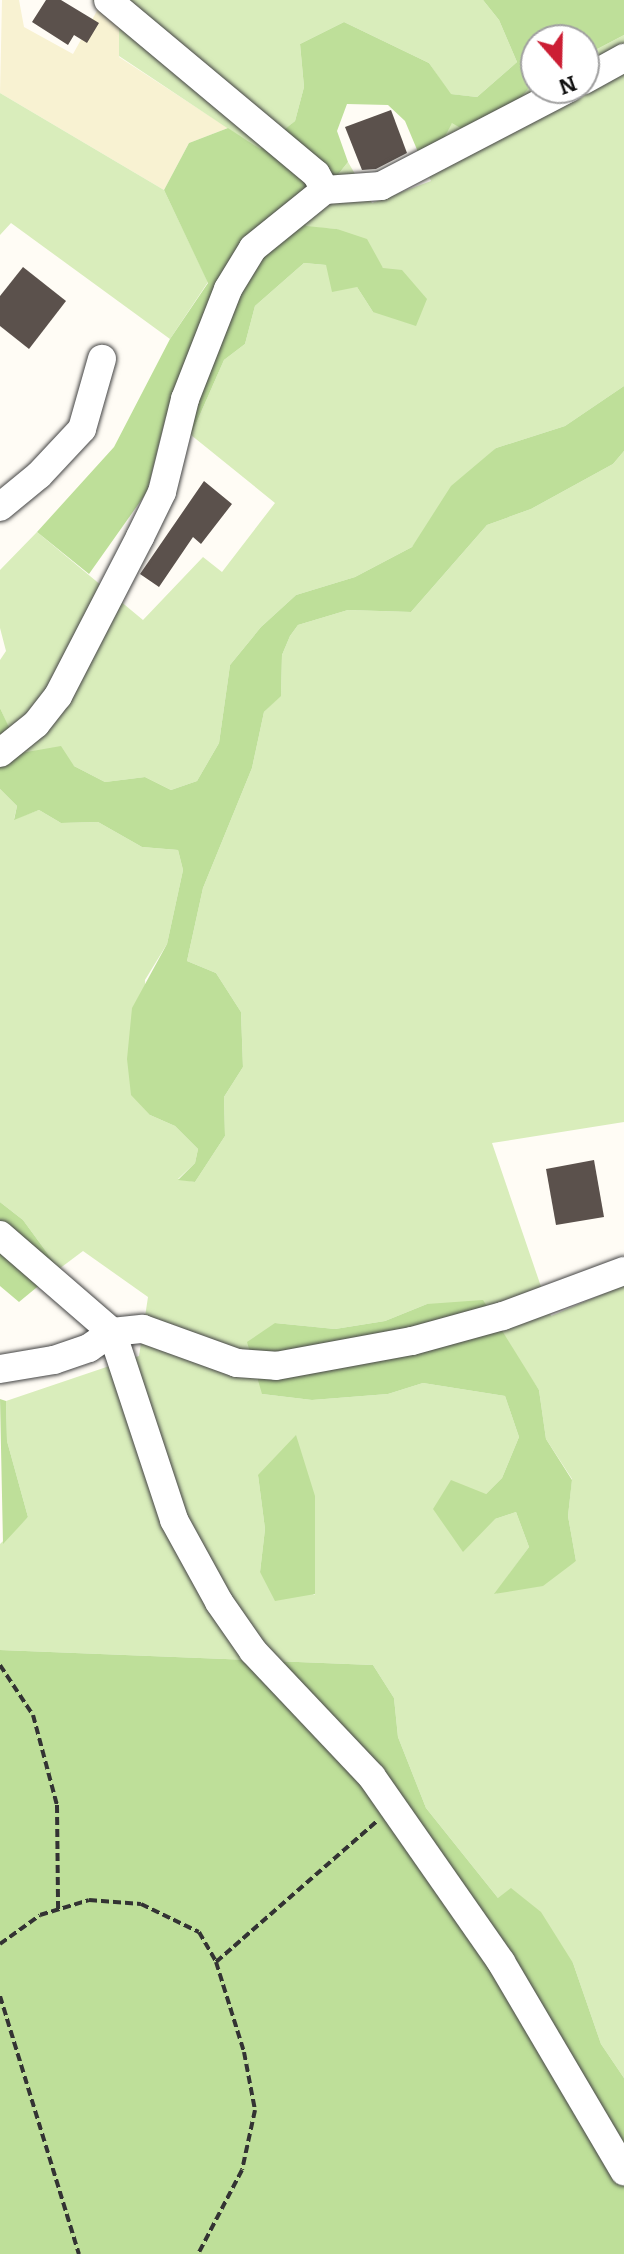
<!DOCTYPE html>
<html>
<head>
<meta charset="utf-8">
<style>
  body { margin:0 }
  #map { position:relative; width:624px; height:2254px; overflow:hidden; background:#fffcf5; font-family:Bitter,serif }
  div>[style] { position:absolute }
  .farmland>* { inset:0; background:#f8f2d2 }
  .green>* { inset:0; background:#d9edbb }
  .forest>* { inset:0; background:#bedf99 }
  .building>* { inset:0; background:#5b514c }
  .path>* { height:4px; margin-top:-2px; transform-origin:0; background:repeating-linear-gradient(90deg,#333 0 8px,transparent 0 12px) }
  .roads { filter:drop-shadow(0 0 2px #444) drop-shadow(0 0 2px #444) }
  .minor>* { height:28px; margin:-14px; padding:0 14px; transform-origin:14px; border-radius:14px; background:#fff }
  span { translate:-50% -50%; white-space:nowrap; text-align:center; line-height:1.15; -webkit-text-stroke:8px #fff; paint-order:stroke }
  .north { position:absolute; left:520px; top:24px; width:80px; height:80px; box-sizing:border-box; background:#fff; border:2px solid #a0a0a0; border-radius:50%; rotate:160deg; font-size:22px; font-weight:700; line-height:32px; text-align:center; color:#111 }
  .north::after { content:''; display:block; margin:auto; width:28px; height:36px; background:#cc1e34; clip-path:polygon(50% 0,100% 100%,50% 72%,0 100%) }
</style>
</head>
<body>
<div id="map">
  <div class="farmland">
    <div style="clip-path:polygon(2px 0,19px 0,24px 27px,73px 54px,98px 9px,119px 19px,119px 57px,228px 128px,189px 143px,164px 190px,0 93px)"></div>
  </div>
  <div class="green">
    <div style="clip-path:polygon(93px 0,483px 0,499px 20px,517px 62px,477px 97px,450px 94px,429px 63px,344px 22px,300px 44px,304px 87px,295px 121px,260px 150px,119px 56px,119px 19px,98px 9px)"></div>
    <div style="clip-path:polygon(624px 35px,624px 386px,565px 426px,496px 448px,412px 547px,355px 577px,296px 595px,261px 627px,230px 665px,219px 743px,197px 781px,171px 790px,145px 777px,105px 782px,74px 766px,20px 753px,0 708px,0 660px,6px 651px,0 628px,0 570px,37px 532px,143px 620px,203px 557px,222px 572px,275px 503px,191px 435px,224px 360px,245px 344px,255px 306px,304px 263px,326px 265px,357px 287px,373px 312px,383px 268px,337px 229px,306px 227px,302px 194px,336px 177px,348px 162px,372px 203px,431px 181px,418px 152px,452px 123px,532px 84px,536px 69px,536px 88px,584px 88px,584px 56px)"></div>
    <div style="clip-path:polygon(0 93px,164px 190px,208px 282px,170px 339px,11px 223px,0 235px)"></div>
    <div style="clip-path:polygon(evenodd,624px 451px,624px 1122px,492px 1143px,551px 1316px,624px 1285px,624px 2078px,601px 2044px,573px 1963px,498px 1898px,426px 1808px,398px 1737px,394px 1698px,373px 1665px,0 1650px,0 1544px,28px 1517px,7px 1441px,6px 1401px,139px 1356px,148px 1297px,83px 1251px,59px 1269px,23px 1220px,0 1202px,0 789px,17px 806px,14px 819px,39px 810px,61px 823px,98px 822px,142px 847px,178px 850px,183px 870px,167px 944px,145px 980px,150px 1115px,175px 1126px,198px 1149px,195px 1163px,178px 1179px,195px 1182px,225px 1136px,224px 1097px,243px 1067px,241px 1012px,216px 973px,187px 961px,203px 888px,252px 768px,264px 712px,281px 695px,282px 655px,290px 636px,298px 625px,348px 610px,411px 612px,487px 525px,531px 509px,613px 464px,624px 451px,427px 1304px,511px 1348px,539px 1390px,546px 1439px,572px 1479px,568px 1516px,576px 1561px,495px 1594px,529px 1547px,516px 1512px,495px 1519px,486px 1494px,502px 1478px,519px 1437px,505px 1396px,423px 1383px,388px 1394px,312px 1400px,262px 1394px,275px 1323px,335px 1329px,385px 1321px,427px 1304px,624px 451px,258px 1475px,315px 1595px,260px 1572px,265px 1529px,258px 1475px)"></div>
  </div>
  <div class="forest">
    <div style="clip-path:polygon(483px 0,624px 0,624px 35px,584px 56px,584px 40px,536px 40px,532px 84px,518px 101px,469px 133px,452px 123px,441px 144px,418px 152px,405px 121px,388px 105px,347px 104px,337px 131px,348px 162px,336px 177px,302px 194px,306px 226px,337px 229px,367px 239px,383px 268px,402px 270px,427px 299px,416px 326px,373px 312px,357px 287px,332px 292px,326px 265px,304px 263px,255px 306px,245px 344px,224px 360px,191px 435px,166px 416px,147px 492px,89px 574px,37px 532px,114px 447px,170px 339px,208px 283px,164px 190px,189px 143px,228px 128px,260px 149px,295px 121px,304px 87px,300px 44px,344px 22px,429px 63px,451px 94px,477px 97px,517px 62px,499px 20px)"></div>
    <div style="clip-path:polygon(624px 386px,624px 451px,613px 464px,531px 509px,487px 525px,411px 612px,348px 610px,298px 625px,290px 636px,282px 655px,281px 696px,264px 712px,252px 768px,203px 888px,187px 961px,216px 973px,241px 1012px,243px 1067px,224px 1097px,225px 1136px,195px 1182px,178px 1180px,195px 1163px,198px 1149px,175px 1126px,150px 1115px,131px 1095px,127px 1059px,132px 1008px,167px 944px,183px 870px,178px 850px,142px 847px,98px 822px,61px 823px,39px 810px,14px 820px,17px 806px,0 789px,0 708px,21px 753px,61px 746px,74px 766px,105px 782px,145px 777px,171px 790px,197px 781px,219px 743px,230px 665px,261px 627px,296px 595px,355px 577px,412px 547px,451px 486px,496px 448px,565px 426px)"></div>
    <div style="clip-path:polygon(0 1202px,23px 1220px,59px 1269px,19px 1302px,0 1286px)"></div>
    <div style="clip-path:polygon(483px 1300px,539px 1390px,546px 1439px,572px 1480px,568px 1516px,576px 1561px,543px 1586px,494px 1594px,529px 1547px,516px 1512px,495px 1519px,463px 1552px,433px 1509px,451px 1480px,486px 1494px,502px 1478px,519px 1437px,505px 1396px,423px 1383px,388px 1394px,312px 1400px,262px 1394px,247px 1342px,275px 1323px,335px 1329px,385px 1321px,427px 1304px)"></div>
    <div style="clip-path:polygon(0 1399px,6px 1401px,7px 1441px,28px 1517px,3px 1544px)"></div>
    <div style="clip-path:polygon(296px 1435px,315px 1496px,315px 1594px,275px 1601px,260px 1572px,265px 1529px,258px 1475px)"></div>
    <div style="clip-path:polygon(0 1650px,373px 1665px,394px 1698px,398px 1737px,426px 1808px,498px 1898px,511px 1888px,541px 1912px,573px 1963px,601px 2044px,624px 2078px,624px 2254px,0 2254px)"></div>
  </div>
  <div class="building">
    <div style="clip-path:polygon(46px 0,61px 0,99px 23px,87px 43px,74px 35px,68px 45px,32px 22px)"></div>
    <div style="clip-path:polygon(391px 110px,407px 153px,376px 169px,362px 170px,345px 127px)"></div>
    <div style="clip-path:polygon(23px 267px,66px 301px,29px 349px,0 326px,0 296px)"></div>
    <div style="clip-path:polygon(204px 481px,232px 504px,201px 544px,193px 537px,159px 587px,140px 574px)"></div>
    <div style="clip-path:polygon(594px 1160px,604px 1217px,556px 1225px,546px 1169px)"></div>
  </div>
  <div class="path">
    <div style="left:0;top:1665px;width:60px;rotate:56.6deg"></div>
    <div style="left:33px;top:1715px;width:93px;rotate:75.1deg"></div>
    <div style="left:57px;top:1805px;width:104px;rotate:89.4deg"></div>
    <div style="left:0;top:1944px;width:49px;rotate:-35.9deg"></div>
    <div style="left:40px;top:1915px;width:51px;rotate:-17deg"></div>
    <div style="left:89px;top:1900px;width:52px;rotate:4.4deg"></div>
    <div style="left:141px;top:1904px;width:64px;rotate:25.8deg"></div>
    <div style="left:199px;top:1932px;width:34px;rotate:60deg"></div>
    <div style="left:216px;top:1962px;width:94px;rotate:72.7deg"></div>
    <div style="left:244px;top:2052px;width:59px;rotate:79.3deg"></div>
    <div style="left:255px;top:2110px;width:61px;rotate:102.2deg"></div>
    <div style="left:242px;top:2170px;width:95px;rotate:117.6deg"></div>
    <div style="left:216px;top:1962px;width:213px;rotate:-41.2deg"></div>
    <div style="left:0;top:1996px;width:270px;rotate:73deg"></div>
  </div>
  <div class="roads">
    <div class="minor">
      <div style="left:584px;top:80px;width:46px;rotate:-28.8deg"></div>
      <div style="left:325px;top:190px;width:56px;rotate:-4.1deg"></div>
      <div style="left:381px;top:186px;width:212px;rotate:-27.5deg"></div>
      <div style="left:0;top:507px;width:50px;rotate:-39.4deg"></div>
      <div style="left:39px;top:475px;width:63px;rotate:-46.9deg"></div>
      <div style="left:82px;top:429px;width:73px;rotate:-74.1deg"></div>
      <div style="left:0;top:753px;width:46px;rotate:-38.9deg"></div>
      <div style="left:36px;top:724px;width:36px;rotate:-52deg"></div>
      <div style="left:58px;top:696px;width:179px;rotate:-62.7deg"></div>
      <div style="left:140px;top:537px;width:50px;rotate:-63.9deg"></div>
      <div style="left:162px;top:492px;width:96px;rotate:-76.1deg"></div>
      <div style="left:185px;top:399px;width:118px;rotate:-68.6deg"></div>
      <div style="left:228px;top:289px;width:48px;rotate:-58.6deg"></div>
      <div style="left:253px;top:248px;width:92px;rotate:-38.9deg"></div>
      <div style="left:325px;top:190px;width:18px;rotate:-119deg"></div>
      <div style="left:316px;top:174px;width:271px;rotate:-140.1deg"></div>
      <div style="left:0;top:1235px;width:148px;rotate:40.9deg"></div>
      <div style="left:112px;top:1332px;width:198px;rotate:71.7deg"></div>
      <div style="left:174px;top:1520px;width:94px;rotate:61.2deg"></div>
      <div style="left:219px;top:1602px;width:60px;rotate:55.2deg"></div>
      <div style="left:253px;top:1651px;width:173px;rotate:46.6deg"></div>
      <div style="left:372px;top:1777px;width:226px;rotate:55.1deg"></div>
      <div style="left:501px;top:1962px;width:243px;rotate:59.5deg"></div>
      <div style="left:112px;top:1332px;width:31px;rotate:-6deg"></div>
      <div style="left:143px;top:1329px;width:100px;rotate:19.9deg"></div>
      <div style="left:237px;top:1363px;width:39px;rotate:4deg"></div>
      <div style="left:276px;top:1366px;width:138px;rotate:-10.4deg"></div>
      <div style="left:412px;top:1341px;width:94px;rotate:-15.4deg"></div>
      <div style="left:503px;top:1316px;width:129px;rotate:-20.4deg"></div>
      <div style="left:0;top:1369px;width:55px;rotate:-9.5deg"></div>
      <div style="left:54px;top:1360px;width:37px;rotate:-19deg"></div>
      <div style="left:89px;top:1348px;width:28px;rotate:-35deg"></div>
    </div>
  </div>
  <div class="north">N</div>
</div>
</body>
</html>
